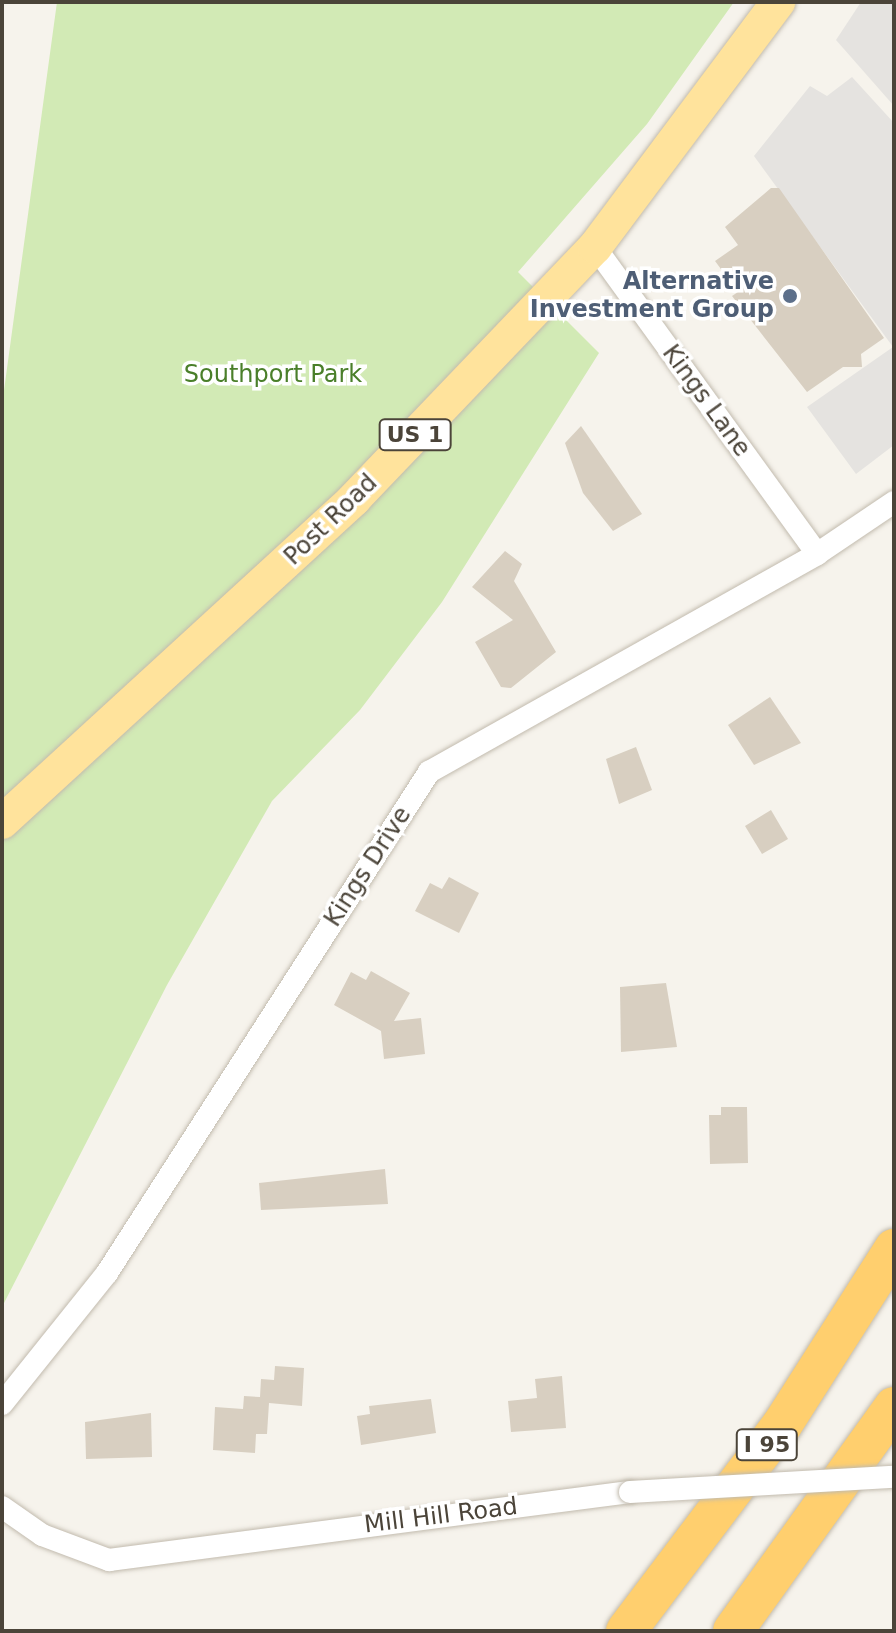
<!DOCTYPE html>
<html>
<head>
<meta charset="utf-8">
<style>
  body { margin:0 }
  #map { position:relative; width:896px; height:1633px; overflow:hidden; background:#f6f3ec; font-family:"DejaVu Sans",sans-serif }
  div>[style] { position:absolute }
  .green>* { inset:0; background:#d2eab5 }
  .parking>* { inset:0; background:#e5e3e0 }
  .building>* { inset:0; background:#d8cfc1 }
  .roads { filter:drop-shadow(0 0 2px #c2bbae) drop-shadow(0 0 2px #c2bbae) }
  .minor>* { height:22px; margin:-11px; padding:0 11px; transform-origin:11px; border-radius:11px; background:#fff }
  .primary>* { height:34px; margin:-17px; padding:0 17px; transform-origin:17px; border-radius:17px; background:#ffe39c }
  .motorway>* { height:40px; margin:-20px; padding:0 20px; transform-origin:20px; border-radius:20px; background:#ffcf6e }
  .bridges { filter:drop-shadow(0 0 2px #c2bbae) drop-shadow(0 0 2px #c2bbae) }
  .minor-bridge>* { height:22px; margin:-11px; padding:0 11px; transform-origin:11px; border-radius:11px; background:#fff }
  .dots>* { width:22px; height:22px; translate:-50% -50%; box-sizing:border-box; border:4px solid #fff; border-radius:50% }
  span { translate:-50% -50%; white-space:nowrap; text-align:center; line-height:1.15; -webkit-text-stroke:7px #fff; paint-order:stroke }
  .shield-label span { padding:2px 6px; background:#fff; border:2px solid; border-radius:6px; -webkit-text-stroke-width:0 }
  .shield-label { font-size:22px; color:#4b4439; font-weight:700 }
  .service-label { font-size:24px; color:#4e5e75; font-weight:700 }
  .right { translate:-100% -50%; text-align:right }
  .park-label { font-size:24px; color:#4a7f2a }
  .street-label { font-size:24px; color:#4b4439 }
  .frame { position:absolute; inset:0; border:4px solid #4b4439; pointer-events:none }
</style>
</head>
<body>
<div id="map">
  <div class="green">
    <div style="clip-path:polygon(57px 2px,734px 2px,647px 124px,518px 272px,599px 353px,442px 602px,360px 710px,272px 801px,167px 985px,2px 1307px,2px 405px)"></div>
  </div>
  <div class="parking">
    <div style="clip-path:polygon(861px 2px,894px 2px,894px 106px,836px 40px)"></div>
    <div style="clip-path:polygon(852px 77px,894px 123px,894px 445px,856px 474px,807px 407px,893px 347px,754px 156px,810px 86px,827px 96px)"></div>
  </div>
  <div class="building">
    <div style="clip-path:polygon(771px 188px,779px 188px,884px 338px,861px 354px,862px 367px,843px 367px,807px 392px,732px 296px,738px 292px,715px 261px,738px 245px,725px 227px)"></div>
    <div style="clip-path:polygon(581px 426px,642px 514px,613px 531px,583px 493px,565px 443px)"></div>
    <div style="clip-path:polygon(505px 551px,522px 564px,514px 581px,556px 652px,511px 688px,501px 687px,475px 642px,513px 620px,472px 587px)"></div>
    <div style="clip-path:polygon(770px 697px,801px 743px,754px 765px,728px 725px)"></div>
    <div style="clip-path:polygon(636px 747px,652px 790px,619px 804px,606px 759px)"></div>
    <div style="clip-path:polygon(771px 810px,788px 839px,762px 854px,745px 826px)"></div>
    <div style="clip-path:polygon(449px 877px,479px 893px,459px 933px,415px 911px,430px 883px,442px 889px)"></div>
    <div style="clip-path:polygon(371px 971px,410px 993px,394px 1021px,421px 1018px,425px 1054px,384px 1059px,381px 1031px,334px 1005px,351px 972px,366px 980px)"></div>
    <div style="clip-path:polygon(666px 983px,677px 1047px,621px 1052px,620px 987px)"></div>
    <div style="clip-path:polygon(721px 1107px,747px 1107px,748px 1163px,710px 1164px,709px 1115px,721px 1115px)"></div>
    <div style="clip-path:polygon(385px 1169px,388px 1204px,261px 1210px,259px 1183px)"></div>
    <div style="clip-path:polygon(275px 1366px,304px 1368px,302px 1406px,269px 1403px,267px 1434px,256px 1434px,255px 1453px,213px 1450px,215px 1407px,243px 1409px,244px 1396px,260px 1397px,261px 1379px,274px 1380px)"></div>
    <div style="clip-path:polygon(562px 1376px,566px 1428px,511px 1432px,508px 1401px,537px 1398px,535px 1379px)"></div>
    <div style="clip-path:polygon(431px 1399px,436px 1433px,361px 1445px,357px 1416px,370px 1414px,369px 1406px)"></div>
    <div style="clip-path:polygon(151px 1413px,152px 1457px,86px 1459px,85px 1422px)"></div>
  </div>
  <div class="roads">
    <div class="minor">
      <div style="left:595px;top:247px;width:379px;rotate:54.1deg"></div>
      <div style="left:2px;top:1404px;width:168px;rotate:-51.3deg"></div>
      <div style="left:107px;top:1273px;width:596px;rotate:-57.27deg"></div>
      <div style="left:429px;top:772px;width:445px;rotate:-29.3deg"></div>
      <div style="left:817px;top:554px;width:93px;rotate:-34deg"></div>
      <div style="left:2px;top:1507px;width:49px;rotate:35deg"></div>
      <div style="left:42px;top:1535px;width:72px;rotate:20.5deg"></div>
      <div style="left:109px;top:1560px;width:525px;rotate:-7.44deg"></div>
    </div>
    <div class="primary">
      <div style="left:2px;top:822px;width:478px;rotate:-42.5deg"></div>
      <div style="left:354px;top:499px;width:349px;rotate:-46.3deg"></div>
      <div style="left:595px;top:247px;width:306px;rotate:-53.2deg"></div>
    </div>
    <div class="motorway">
      <div style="left:626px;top:1631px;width:258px;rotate:-52.9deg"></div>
      <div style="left:782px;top:1425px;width:209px;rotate:-57.5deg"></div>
      <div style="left:733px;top:1631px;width:276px;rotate:-54.3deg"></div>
    </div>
  </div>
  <div class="bridges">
    <div class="minor-bridge">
      <div style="left:630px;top:1492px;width:264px;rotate:-3.3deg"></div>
    </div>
  </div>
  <div class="dots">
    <div style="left:790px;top:296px;background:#5c6f8a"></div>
  </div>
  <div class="shield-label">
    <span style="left:415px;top:435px">US 1</span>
    <span style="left:767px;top:1445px">I 95</span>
  </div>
  <div class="service-label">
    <span class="right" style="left:774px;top:296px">Alternative<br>Investment Group</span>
  </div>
  <div class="park-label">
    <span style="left:273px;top:375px">Southport Park</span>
  </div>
  <div class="street-label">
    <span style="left:706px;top:401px;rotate:54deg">Kings Lane</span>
    <span style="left:331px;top:520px;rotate:-44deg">Post Road</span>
    <span style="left:368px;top:867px;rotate:-57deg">Kings Drive</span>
    <span style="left:441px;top:1516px;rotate:-7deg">Mill Hill Road</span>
  </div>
  <div class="frame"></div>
</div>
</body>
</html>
